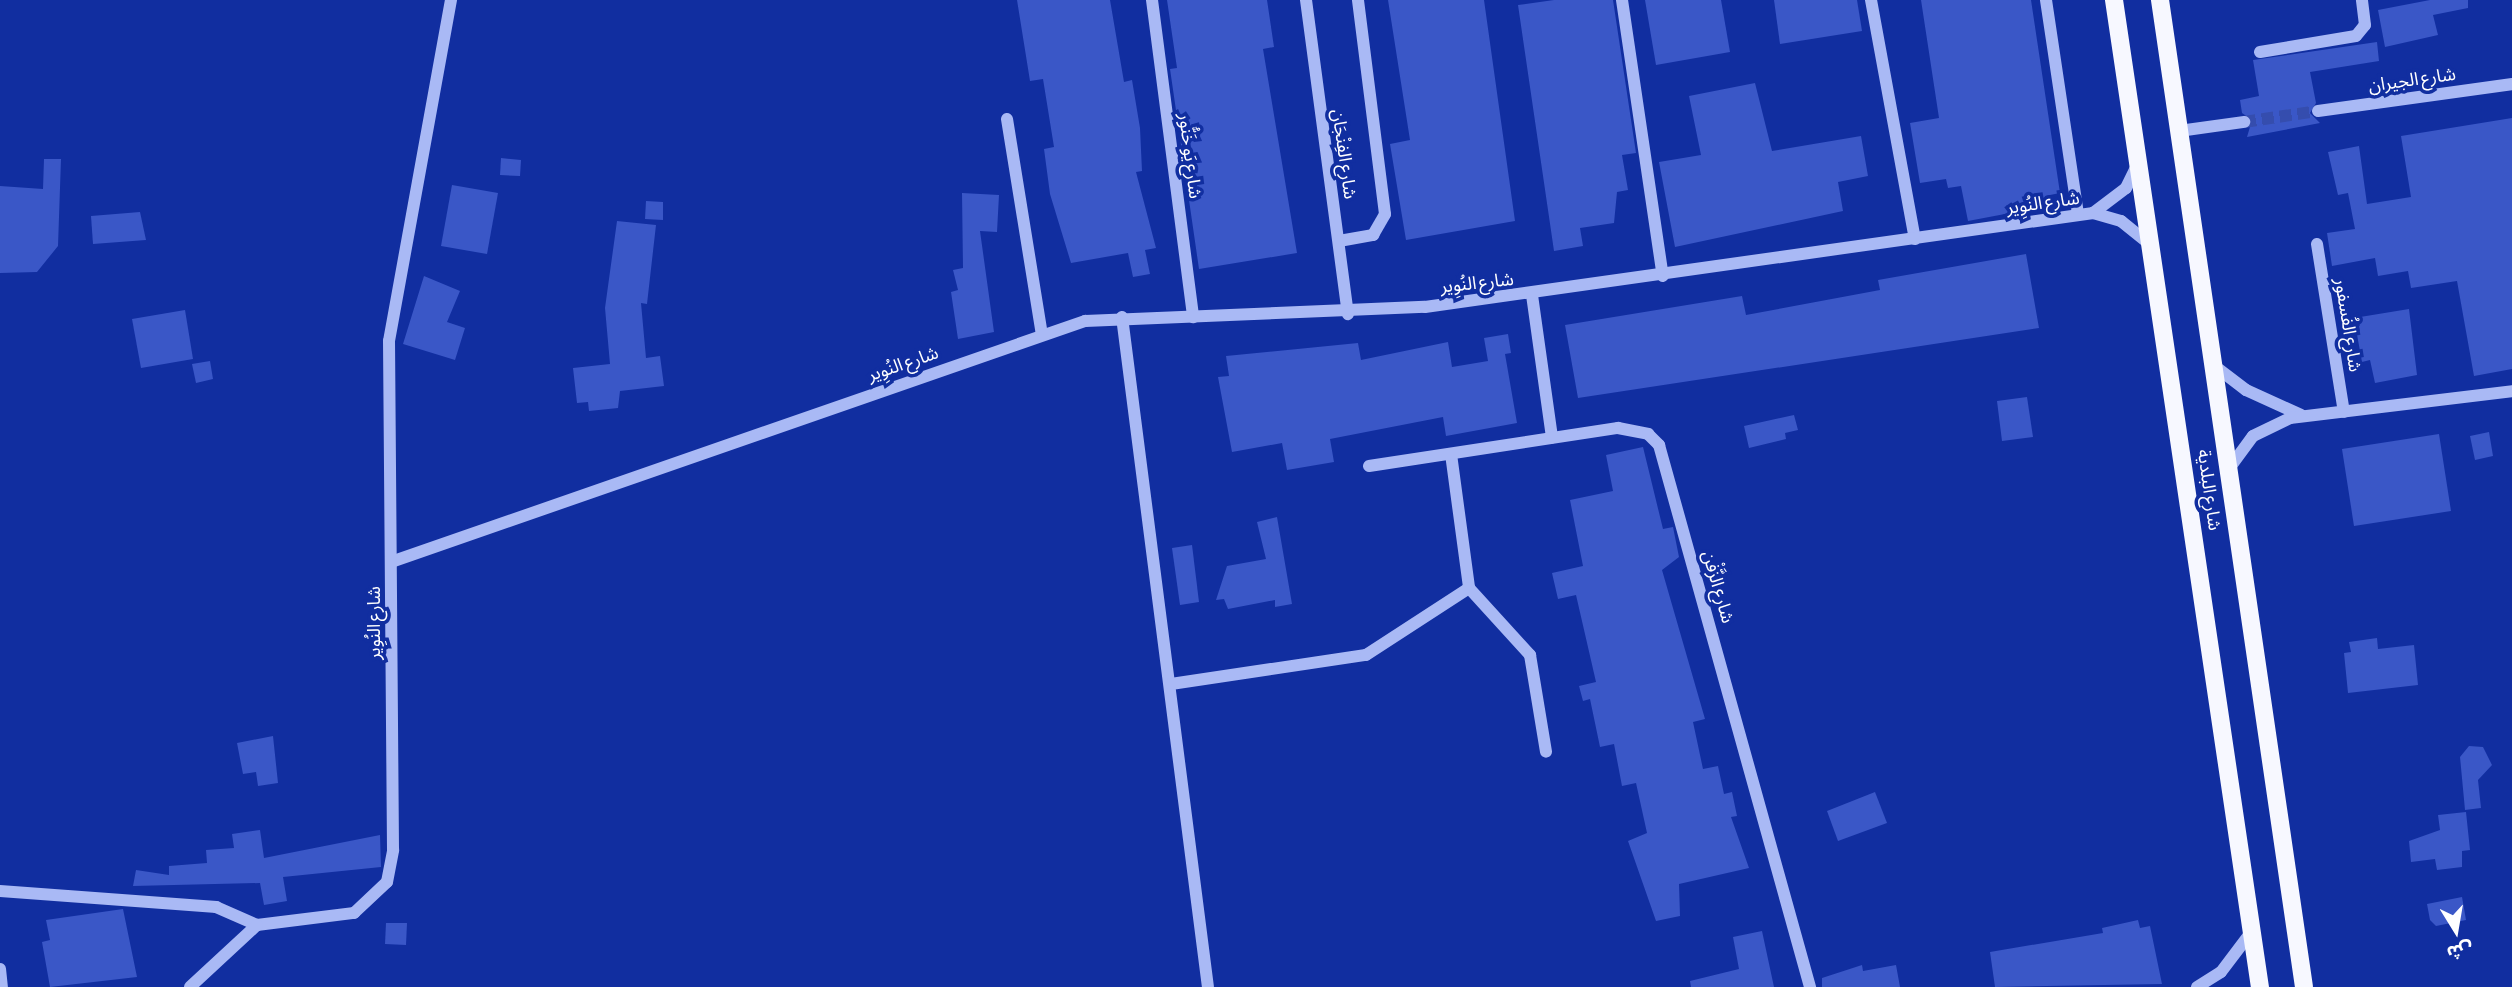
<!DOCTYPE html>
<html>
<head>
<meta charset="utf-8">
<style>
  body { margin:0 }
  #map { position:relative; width:2512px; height:987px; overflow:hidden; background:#112ea0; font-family:"Asap Condensed","Noto Sans Arabic",sans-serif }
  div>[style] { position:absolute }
  .building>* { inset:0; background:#3a57c7 }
  .minor-tunnel>* { height:12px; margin-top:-6px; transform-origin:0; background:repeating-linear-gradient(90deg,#354dae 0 12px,transparent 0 18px) }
  .minor>* { height:12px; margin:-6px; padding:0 6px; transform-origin:6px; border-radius:6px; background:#a9b9f5 }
  .major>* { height:18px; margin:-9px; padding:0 9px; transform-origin:9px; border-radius:9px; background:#f7f8ff }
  span { translate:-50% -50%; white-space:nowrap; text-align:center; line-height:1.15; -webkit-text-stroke:7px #112ea0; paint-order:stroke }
  .street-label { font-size:18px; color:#fff }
  .north { position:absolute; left:2421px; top:896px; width:70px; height:70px; -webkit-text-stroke:5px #112ea0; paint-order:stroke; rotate:169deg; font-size:19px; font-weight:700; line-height:28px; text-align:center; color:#fff }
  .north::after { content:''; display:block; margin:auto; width:24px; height:32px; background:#fff; clip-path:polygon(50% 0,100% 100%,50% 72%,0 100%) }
</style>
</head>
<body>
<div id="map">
  <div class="building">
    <div style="clip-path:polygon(1017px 0,1110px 0,1124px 82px,1132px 80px,1140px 128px,1142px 171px,1136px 172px,1156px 248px,1145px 250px,1150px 274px,1133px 277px,1128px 253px,1071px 263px,1050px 194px,1044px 149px,1054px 147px,1043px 79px,1030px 81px)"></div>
    <div style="clip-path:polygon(1167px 0,1267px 0,1274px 47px,1263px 49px,1297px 253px,1199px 269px,1170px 69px,1177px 68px)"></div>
    <div style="clip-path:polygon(1388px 0,1484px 0,1515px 221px,1406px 240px,1390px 144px,1410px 140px)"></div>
    <div style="clip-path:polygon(1554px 0,1613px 0,1636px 153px,1622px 155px,1628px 190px,1617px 192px,1614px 223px,1580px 228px,1583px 246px,1554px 251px,1518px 5px)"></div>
    <div style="clip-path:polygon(1645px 0,1721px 0,1730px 52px,1656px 65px)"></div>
    <div style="clip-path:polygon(1774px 0,1857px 0,1862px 31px,1780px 44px)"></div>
    <div style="clip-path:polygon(1921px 0,2031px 0,2060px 193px,2045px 196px,2047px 206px,1968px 221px,1961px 186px,1948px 188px,1946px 179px,1920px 183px,1910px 123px,1939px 118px)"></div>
    <div style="clip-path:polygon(2430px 0,2468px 0,2468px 8px,2433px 15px,2438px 35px,2385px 47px,2378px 10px)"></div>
    <div style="clip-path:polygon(2377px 42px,2379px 61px,2310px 72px,2316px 103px,2310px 113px,2320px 123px,2247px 137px,2252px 120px,2242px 113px,2240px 100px,2259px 96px,2253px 60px)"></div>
    <div style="clip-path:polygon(1755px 83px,1772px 151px,1861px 136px,1868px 176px,1838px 182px,1843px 211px,1675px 247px,1659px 162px,1701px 155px,1689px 96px)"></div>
    <div style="clip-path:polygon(2512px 118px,2512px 369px,2474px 376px,2457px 281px,2411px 288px,2408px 271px,2378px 276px,2375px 258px,2332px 266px,2327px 233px,2355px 229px,2348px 193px,2338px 195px,2328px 152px,2359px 146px,2367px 204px,2411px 197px,2401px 136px)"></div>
    <div style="clip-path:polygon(501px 158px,521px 160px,520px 176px,500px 175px)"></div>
    <div style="clip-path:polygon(44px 159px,61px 159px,58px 246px,37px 272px,0 273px,0 186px,43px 189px)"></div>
    <div style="clip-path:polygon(452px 185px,498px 193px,487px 254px,441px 246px)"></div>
    <div style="clip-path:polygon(962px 193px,999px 195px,997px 232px,980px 231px,994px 332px,958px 339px,951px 292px,958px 290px,953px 270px,963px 268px)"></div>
    <div style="clip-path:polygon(646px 201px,663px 202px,663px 220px,645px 219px)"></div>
    <div style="clip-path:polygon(140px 212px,146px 240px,93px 244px,91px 216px)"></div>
    <div style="clip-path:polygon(617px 221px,656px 225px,647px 304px,641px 303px,646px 358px,660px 356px,664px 386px,620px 391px,618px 408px,589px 411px,588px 402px,577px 403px,573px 368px,610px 364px,605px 308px)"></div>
    <div style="clip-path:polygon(2026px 254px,2039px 328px,1578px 398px,1565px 325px,1742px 296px,1746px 315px,1880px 290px,1878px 280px)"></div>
    <div style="clip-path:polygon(424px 276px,460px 291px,447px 322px,465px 328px,455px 360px,403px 344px)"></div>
    <div style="clip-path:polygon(2409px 309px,2417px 375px,2375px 383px,2370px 360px,2362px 362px,2354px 318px)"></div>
    <div style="clip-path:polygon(185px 310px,193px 359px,141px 368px,132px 319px)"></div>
    <div style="clip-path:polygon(1508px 334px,1511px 353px,1505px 354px,1517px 423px,1446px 436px,1443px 417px,1330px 439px,1334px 462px,1287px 470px,1282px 443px,1232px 452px,1218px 377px,1229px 376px,1226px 356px,1358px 343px,1361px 360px,1448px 342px,1452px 367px,1488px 361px,1484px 338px)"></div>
    <div style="clip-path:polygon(210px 361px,213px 379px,196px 383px,192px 364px)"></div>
    <div style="clip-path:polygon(2027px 397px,2033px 437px,2002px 441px,1997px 401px)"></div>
    <div style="clip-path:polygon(1794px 415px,1798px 430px,1785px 433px,1786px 439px,1749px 448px,1744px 426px)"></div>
    <div style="clip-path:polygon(2489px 432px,2493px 456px,2475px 460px,2470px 436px)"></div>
    <div style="clip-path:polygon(2439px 434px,2451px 511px,2354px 526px,2342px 449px)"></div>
    <div style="clip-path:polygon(1643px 447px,1663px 529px,1673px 527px,1679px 557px,1662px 570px,1705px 719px,1693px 722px,1703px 769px,1718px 766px,1724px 794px,1732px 792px,1737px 816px,1731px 817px,1749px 868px,1679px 884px,1680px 916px,1656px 921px,1628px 841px,1647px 833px,1636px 783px,1622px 786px,1614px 744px,1600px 747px,1590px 699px,1583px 701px,1579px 686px,1596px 682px,1576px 595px,1558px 599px,1552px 573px,1583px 566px,1570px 500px,1613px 491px,1606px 455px)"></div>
    <div style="clip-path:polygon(1277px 517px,1292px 604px,1275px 607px,1275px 600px,1228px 609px,1224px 599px,1216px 600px,1227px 566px,1266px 559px,1257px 522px)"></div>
    <div style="clip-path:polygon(1192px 545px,1199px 602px,1180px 605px,1172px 548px)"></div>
    <div style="clip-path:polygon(2377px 638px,2378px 649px,2414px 645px,2418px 685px,2348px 693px,2344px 653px,2351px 652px,2349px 642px)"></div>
    <div style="clip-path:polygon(273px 736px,278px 783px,258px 786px,256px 772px,243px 774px,237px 743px)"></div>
    <div style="clip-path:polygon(2469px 746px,2483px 747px,2492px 765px,2478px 780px,2481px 808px,2465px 810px,2460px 757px)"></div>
    <div style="clip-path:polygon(1875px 792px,1887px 823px,1838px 841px,1827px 811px)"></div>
    <div style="clip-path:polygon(2466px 812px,2470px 850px,2462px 851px,2462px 867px,2437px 870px,2435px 859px,2411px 862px,2409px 841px,2440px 830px,2438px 815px)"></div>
    <div style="clip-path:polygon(260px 830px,264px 858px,380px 835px,381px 867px,283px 877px,287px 901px,264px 905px,260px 883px,133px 886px,136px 870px,169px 875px,169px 866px,207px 863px,206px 850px,234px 848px,232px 834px)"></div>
    <div style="clip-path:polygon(2462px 897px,2466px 920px,2436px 926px,2430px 920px,2427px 904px)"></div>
    <div style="clip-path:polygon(123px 909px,137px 977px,50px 987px,42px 942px,50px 940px,46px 920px)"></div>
    <div style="clip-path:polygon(2138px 920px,2140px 928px,2150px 926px,2162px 984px,1995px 987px,1990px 952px,2103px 933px,2102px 928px)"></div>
    <div style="clip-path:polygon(386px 923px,407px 923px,406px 945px,385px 944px)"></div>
    <div style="clip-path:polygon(1762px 931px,1774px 987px,1691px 987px,1690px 981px,1739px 969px,1733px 937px)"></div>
    <div style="clip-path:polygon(1862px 965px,1863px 971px,1896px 965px,1900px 987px,1822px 987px,1822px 978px)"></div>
  </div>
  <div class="minor-tunnel">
    <div style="left:2244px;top:122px;width:75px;rotate:-8.5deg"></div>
  </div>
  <div class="minor">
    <div style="left:1152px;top:0;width:320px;rotate:82.6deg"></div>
    <div style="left:1306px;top:0;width:317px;rotate:82.4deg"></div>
    <div style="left:1622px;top:0;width:279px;rotate:81.6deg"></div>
    <div style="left:1871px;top:0;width:243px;rotate:79.6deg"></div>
    <div style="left:2046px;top:0;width:217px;rotate:81.5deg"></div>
    <div style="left:2260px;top:52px;width:97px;rotate:-9.5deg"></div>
    <div style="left:2356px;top:36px;width:14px;rotate:-51deg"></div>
    <div style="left:2365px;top:25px;width:25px;rotate:-97deg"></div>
    <div style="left:2318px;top:111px;width:196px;rotate:-7.9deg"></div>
    <div style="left:1007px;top:119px;width:218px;rotate:80.8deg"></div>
    <div style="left:2179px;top:131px;width:66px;rotate:-7.9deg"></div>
    <div style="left:2093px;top:213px;width:41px;rotate:-37.1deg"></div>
    <div style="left:2126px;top:188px;width:28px;rotate:-64deg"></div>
    <div style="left:1339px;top:241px;width:35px;rotate:-10deg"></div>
    <div style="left:1373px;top:235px;width:24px;rotate:-60deg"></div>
    <div style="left:1385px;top:214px;width:216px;rotate:-97.2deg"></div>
    <div style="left:2317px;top:244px;width:170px;rotate:80.9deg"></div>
    <div style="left:1532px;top:295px;width:144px;rotate:82deg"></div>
    <div style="left:1122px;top:317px;width:675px;rotate:82.69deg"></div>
    <div style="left:2212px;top:364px;width:43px;rotate:37.4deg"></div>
    <div style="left:2246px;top:390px;width:60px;rotate:24.4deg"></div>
    <div style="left:1451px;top:454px;width:135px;rotate:82.3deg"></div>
    <div style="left:1469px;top:588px;width:91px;rotate:47.7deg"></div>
    <div style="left:1530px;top:655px;width:98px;rotate:80.6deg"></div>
    <div style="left:1369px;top:466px;width:252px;rotate:-8.7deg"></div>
    <div style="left:1618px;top:428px;width:31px;rotate:11deg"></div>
    <div style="left:1648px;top:434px;width:16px;rotate:45deg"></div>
    <div style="left:1659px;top:445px;width:563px;rotate:74.43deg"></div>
    <div style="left:2228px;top:470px;width:42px;rotate:-53.7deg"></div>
    <div style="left:2253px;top:436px;width:41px;rotate:-25.9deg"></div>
    <div style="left:2290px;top:418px;width:224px;rotate:-6.9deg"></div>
    <div style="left:391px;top:562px;width:735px;rotate:-19.15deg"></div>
    <div style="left:1085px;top:321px;width:340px;rotate:-2.4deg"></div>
    <div style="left:1425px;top:307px;width:675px;rotate:-8.01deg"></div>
    <div style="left:2093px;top:213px;width:29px;rotate:16deg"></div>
    <div style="left:2121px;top:221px;width:36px;rotate:39deg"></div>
    <div style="left:1171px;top:684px;width:197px;rotate:-8.5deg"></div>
    <div style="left:1366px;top:655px;width:123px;rotate:-33deg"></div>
    <div style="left:0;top:891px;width:217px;rotate:4.2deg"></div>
    <div style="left:216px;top:907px;width:45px;rotate:23.7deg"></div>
    <div style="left:257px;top:925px;width:98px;rotate:-7.1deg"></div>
    <div style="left:354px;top:913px;width:45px;rotate:-43.2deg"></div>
    <div style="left:387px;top:882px;width:33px;rotate:-79deg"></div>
    <div style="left:393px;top:850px;width:509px;rotate:-90.45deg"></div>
    <div style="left:389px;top:341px;width:347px;rotate:-79.7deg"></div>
    <div style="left:0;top:969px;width:18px;rotate:84deg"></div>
    <div style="left:190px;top:987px;width:91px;rotate:-42.8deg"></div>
    <div style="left:2197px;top:987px;width:28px;rotate:-32deg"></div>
    <div style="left:2221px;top:972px;width:51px;rotate:-52.9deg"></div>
  </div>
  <div class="major">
    <div style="left:2114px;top:0;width:998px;rotate:81.59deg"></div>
    <div style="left:2160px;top:0;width:997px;rotate:81.7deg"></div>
  </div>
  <div class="street-label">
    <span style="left:2412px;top:80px;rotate:-8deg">شارع الجيران</span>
    <span style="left:1344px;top:154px;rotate:82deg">شارع الفِنْجَان</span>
    <span style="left:1190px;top:156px;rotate:83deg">شارع يَو خَنُّور</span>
    <span style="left:2043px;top:203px;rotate:-8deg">شارع النُوِير</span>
    <span style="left:1477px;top:283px;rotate:-6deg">شارع النُوِير</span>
    <span style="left:2348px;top:325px;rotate:81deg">شارع الفُسفور</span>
    <span style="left:903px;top:364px;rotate:-19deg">شارع النُوِير</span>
    <span style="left:2209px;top:490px;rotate:82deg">شارع البلدية</span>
    <span style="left:1718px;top:587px;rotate:74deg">شارع الزَّفْن</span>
    <span style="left:374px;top:623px;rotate:-90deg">شارع النُوِير</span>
  </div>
  <div class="north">ش</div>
</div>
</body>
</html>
